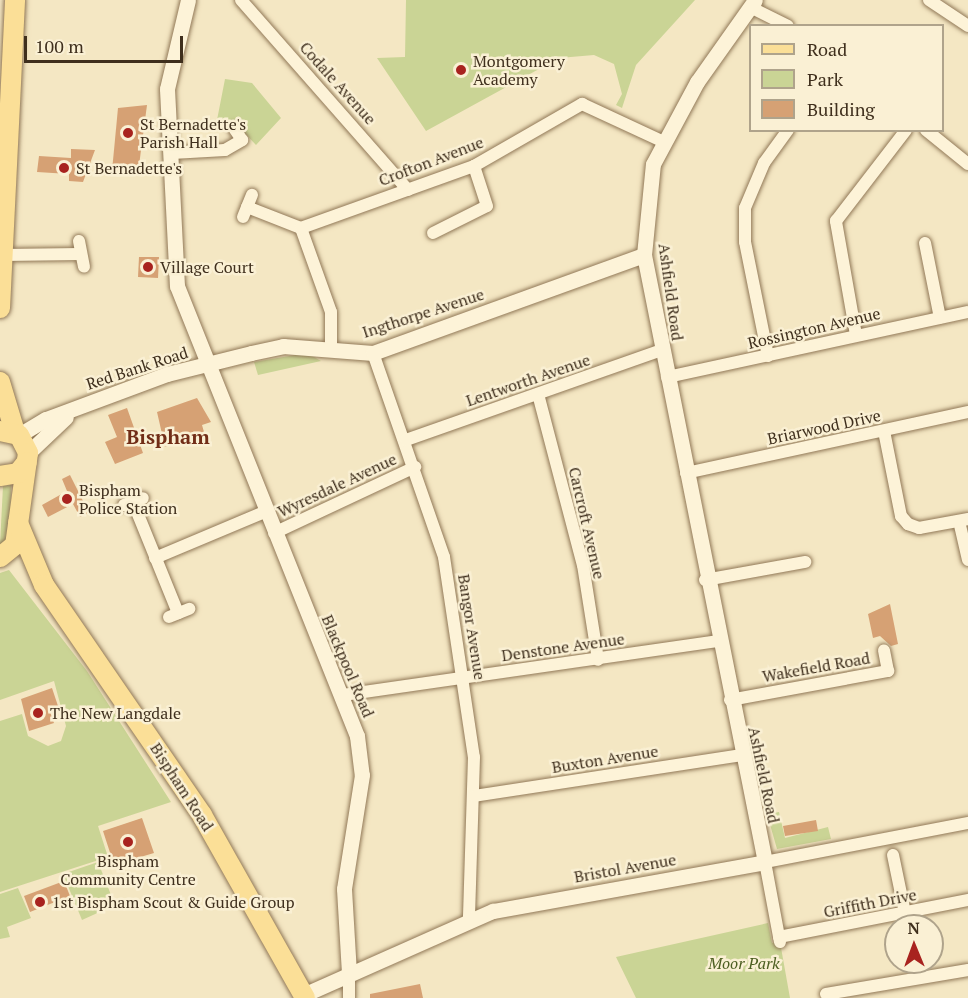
<!DOCTYPE html>
<html>
<head>
<meta charset="utf-8">
<style>
  body { margin:0 }
  #map { position:relative; width:968px; height:998px; overflow:hidden; background:#f4e7c3; font-family:"PT Serif",serif }
  div>[style] { position:absolute }
  .green>* { inset:0; background:#cad495 }
  .building>* { inset:0; background:#d6a174 }
  .roads { filter:drop-shadow(0 0 2px #917857) drop-shadow(0 0 2px #917857) }
  .minor>* { height:12px; margin:-6px; padding:0 6px; transform-origin:6px; border-radius:6px; background:#fdf3d8 }
  .tertiary>* { height:15px; margin:-7.5px; padding:0 7.5px; transform-origin:7.5px; border-radius:7.5px; background:#fdf3d8 }
  .primary>* { height:20px; margin:-10px; padding:0 10px; transform-origin:10px; border-radius:10px; background:#fbdf97 }
  .dots>* { width:16px; height:16px; translate:-50% -50%; box-sizing:border-box; border:3px solid #faf0d4; border-radius:50% }
  span { translate:-50% -50%; white-space:nowrap; text-align:center; line-height:1.15; -webkit-text-stroke:5px #faf0d4; paint-order:stroke }
  .poi-label { font-size:16px; color:#3f2f1d }
  .left { translate:0 -50%; text-align:left }
  .street-label { font-size:16px; color:#3f2f1d }
  .park-label { font-size:16px; color:#4c5e21; font-style:italic }
  .quarter-label { font-size:20px; color:#712d17; font-weight:700 }
  .legend { position:absolute; left:749px; top:24px; width:195px; height:108px; box-sizing:border-box; background:#faf0d4; border:2px solid #afa38b; margin:0; padding:8px 10px; list-style:none; font-size:18px; color:#3f2f1d }
  .legend li { display:flex; align-items:center; gap:12px; height:30px }
  .legend b { width:30px; border:2px solid #afa38b }
  .north { position:absolute; left:884px; top:914px; width:60px; height:60px; box-sizing:border-box; background:#faf0d4; border:2px solid #afa38b; border-radius:50%; rotate:359deg; font-size:16px; font-weight:700; line-height:24px; text-align:center; color:#3f2f1d }
  .north::after { content:''; display:block; margin:auto; width:21px; height:27px; background:#a8231f; clip-path:polygon(50% 0,100% 100%,50% 72%,0 100%) }
  .scale { position:absolute; left:24px; top:36px; width:159px; height:27px; box-sizing:border-box; border:3px solid #3f2f1d; border-top:0; padding-left:8px; font-size:18px; line-height:21px; white-space:nowrap; color:#3f2f1d; -webkit-text-stroke:4px #faf0d4; paint-order:stroke }
</style>
</head>
<body>
<div id="map">
  <div class="green">
    <div style="clip-path:polygon(406px 0,695px 0,636px 65px,622px 108px,616px 105px,622px 94px,614px 64px,594px 55px,559px 58px,426px 131px,377px 58px,405px 57px)"></div>
    <div style="clip-path:polygon(225px 79px,252px 83px,281px 118px,256px 145px,235px 123px,217px 120px)"></div>
    <div style="clip-path:polygon(307px 353px,321px 361px,258px 375px,254px 362px)"></div>
    <div style="clip-path:polygon(11px 485px,10px 537px,0 545px,3px 486px)"></div>
    <div style="clip-path:polygon(9px 570px,87px 671px,171px 802px,98px 826px,108px 857px,0 892px,0 721px,22px 714px,28px 736px,48px 746px,61px 741px,66px 726px,54px 681px,0 700px,0 573px)"></div>
    <div style="clip-path:polygon(779px 812px,785px 838px,828px 827px,831px 839px,777px 849px,767px 814px)"></div>
    <div style="clip-path:polygon(98px 862px,115px 905px,82px 920px,63px 874px)"></div>
    <div style="clip-path:polygon(18px 888px,31px 918px,7px 927px,10px 937px,0 939px,0 894px)"></div>
    <div style="clip-path:polygon(768px 923px,772px 943px,780px 942px,790px 998px,636px 998px,616px 957px)"></div>
  </div>
  <div class="building">
    <div style="clip-path:polygon(147px 105px,138px 173px,112px 171px,118px 108px)"></div>
    <div style="clip-path:polygon(71px 149px,95px 150px,83px 182px,69px 181px,69px 174px,37px 172px,39px 156px,71px 158px)"></div>
    <div style="clip-path:polygon(139px 257px,159px 257px,158px 278px,138px 277px)"></div>
    <div style="clip-path:polygon(197px 398px,211px 422px,202px 425px,204px 432px,165px 447px,157px 412px)"></div>
    <div style="clip-path:polygon(127px 408px,143px 453px,115px 464px,105px 442px,117px 437px,108px 415px)"></div>
    <div style="clip-path:polygon(70px 475px,89px 513px,80px 517px,73px 504px,48px 517px,42px 505px,67px 491px,62px 479px)"></div>
    <div style="clip-path:polygon(890px 604px,898px 644px,891px 646px,880px 636px,873px 638px,868px 614px)"></div>
    <div style="clip-path:polygon(52px 688px,58px 706px,49px 709px,54px 723px,29px 731px,21px 699px)"></div>
    <div style="clip-path:polygon(142px 818px,154px 853px,137px 858px,140px 866px,115px 868px,103px 831px)"></div>
    <div style="clip-path:polygon(816px 820px,818px 831px,785px 836px,783px 826px)"></div>
    <div style="clip-path:polygon(64px 881px,70px 896px,30px 912px,24px 896px)"></div>
    <div style="clip-path:polygon(420px 984px,423px 998px,370px 998px,370px 994px)"></div>
  </div>
  <div class="roads">
    <div class="minor">
      <div style="left:241px;top:0;width:253px;rotate:48.7deg"></div>
      <div style="left:929px;top:0;width:47px;rotate:33.7deg"></div>
      <div style="left:752px;top:8px;width:40px;rotate:26.6deg"></div>
      <div style="left:926px;top:130px;width:54px;rotate:39deg"></div>
      <div style="left:172px;top:153px;width:53px;rotate:-3.2deg"></div>
      <div style="left:225px;top:150px;width:20px;rotate:-30deg"></div>
      <div style="left:242px;top:140px;width:14px;rotate:-124deg"></div>
      <div style="left:247px;top:207px;width:58px;rotate:21.3deg"></div>
      <div style="left:243px;top:217px;width:24px;rotate:-68deg"></div>
      <div style="left:433px;top:233px;width:60px;rotate:-26.6deg"></div>
      <div style="left:487px;top:206px;width:42px;rotate:-108deg"></div>
      <div style="left:79px;top:241px;width:26px;rotate:79deg"></div>
      <div style="left:925px;top:243px;width:76px;rotate:78.7deg"></div>
      <div style="left:3px;top:255px;width:77px;rotate:-0.7deg"></div>
      <div style="left:856px;top:335px;width:116px;rotate:-100deg"></div>
      <div style="left:836px;top:221px;width:115px;rotate:-52.4deg"></div>
      <div style="left:331px;top:350px;width:38px;rotate:-90deg"></div>
      <div style="left:331px;top:312px;width:89px;rotate:-109.7deg"></div>
      <div style="left:301px;top:228px;width:184px;rotate:-19.7deg"></div>
      <div style="left:474px;top:166px;width:125px;rotate:-29.9deg"></div>
      <div style="left:582px;top:104px;width:90px;rotate:24.9deg"></div>
      <div style="left:373px;top:353px;width:216px;rotate:70.8deg"></div>
      <div style="left:444px;top:557px;width:202px;rotate:81.5deg"></div>
      <div style="left:474px;top:757px;width:162px;rotate:91.8deg"></div>
      <div style="left:768px;top:356px;width:116px;rotate:-101.4deg"></div>
      <div style="left:745px;top:242px;width:34px;rotate:-90deg"></div>
      <div style="left:745px;top:208px;width:49px;rotate:-67.1deg"></div>
      <div style="left:764px;top:163px;width:41px;rotate:-54deg"></div>
      <div style="left:667px;top:377px;width:308px;rotate:-12.2deg"></div>
      <div style="left:538px;top:394px;width:177px;rotate:75.3deg"></div>
      <div style="left:583px;top:565px;width:96px;rotate:81deg"></div>
      <div style="left:884px;top:431px;width:87px;rotate:78.7deg"></div>
      <div style="left:901px;top:516px;width:11px;rotate:49deg"></div>
      <div style="left:908px;top:524px;width:12px;rotate:20deg"></div>
      <div style="left:919px;top:528px;width:50px;rotate:-10.4deg"></div>
      <div style="left:406px;top:440px;width:270px;rotate:-19.4deg"></div>
      <div style="left:686px;top:473px;width:289px;rotate:-12.2deg"></div>
      <div style="left:133px;top:502px;width:120px;rotate:67.9deg"></div>
      <div style="left:124px;top:505px;width:20px;rotate:-20deg"></div>
      <div style="left:959px;top:521px;width:40px;rotate:77deg"></div>
      <div style="left:274px;top:533px;width:156px;rotate:-25.1deg"></div>
      <div style="left:155px;top:558px;width:121px;rotate:-22.8deg"></div>
      <div style="left:705px;top:580px;width:102px;rotate:-10.2deg"></div>
      <div style="left:169px;top:617px;width:22px;rotate:-22deg"></div>
      <div style="left:343px;top:695px;width:378px;rotate:-8.2deg"></div>
      <div style="left:730px;top:700px;width:161px;rotate:-10.4deg"></div>
      <div style="left:888px;top:671px;width:21px;rotate:-101deg"></div>
      <div style="left:474px;top:796px;width:270px;rotate:-8.7deg"></div>
      <div style="left:893px;top:855px;width:59px;rotate:78.3deg"></div>
      <div style="left:779px;top:937px;width:193px;rotate:-11.1deg"></div>
      <div style="left:780px;top:942px;width:81px;rotate:-100.6deg"></div>
      <div style="left:765px;top:862px;width:207px;rotate:-10.9deg"></div>
      <div style="left:349px;top:973px;width:25px;rotate:90deg"></div>
      <div style="left:826px;top:994px;width:144px;rotate:-9.6deg"></div>
    </div>
    <div class="tertiary">
      <div style="left:188px;top:0;width:91px;rotate:103.3deg"></div>
      <div style="left:167px;top:89px;width:197px;rotate:87.1deg"></div>
      <div style="left:177px;top:286px;width:485px;rotate:68.2deg"></div>
      <div style="left:357px;top:736px;width:39px;rotate:83deg"></div>
      <div style="left:362px;top:775px;width:115px;rotate:99deg"></div>
      <div style="left:344px;top:889px;width:84px;rotate:86.6deg"></div>
      <div style="left:19px;top:435px;width:31px;rotate:-31deg"></div>
      <div style="left:46px;top:419px;width:129px;rotate:-20.4deg"></div>
      <div style="left:167px;top:374px;width:87px;rotate:-14deg"></div>
      <div style="left:251px;top:353px;width:33px;rotate:-12deg"></div>
      <div style="left:283px;top:346px;width:90px;rotate:4.4deg"></div>
      <div style="left:373px;top:353px;width:288px;rotate:-19.9deg"></div>
      <div style="left:28px;top:453px;width:52px;rotate:-43.5deg"></div>
      <div style="left:303px;top:995px;width:208px;rotate:-23.9deg"></div>
      <div style="left:493px;top:911px;width:276px;rotate:-10.2deg"></div>
      <div style="left:765px;top:862px;width:619px;rotate:-101.27deg"></div>
      <div style="left:644px;top:255px;width:91px;rotate:-84.4deg"></div>
      <div style="left:653px;top:164px;width:93px;rotate:-61.8deg"></div>
      <div style="left:697px;top:82px;width:100px;rotate:-54.7deg"></div>
    </div>
    <div class="primary">
      <div style="left:0;top:308px;width:308px;rotate:-87.2deg"></div>
      <div style="left:0;top:382px;width:52px;rotate:73.3deg"></div>
      <div style="left:0;top:431px;width:19px;rotate:12deg"></div>
      <div style="left:19px;top:435px;width:20px;rotate:63deg"></div>
      <div style="left:28px;top:453px;width:93px;rotate:98deg"></div>
      <div style="left:15px;top:545px;width:19px;rotate:141deg"></div>
      <div style="left:0;top:476px;width:18px;rotate:-9deg"></div>
      <div style="left:18px;top:473px;width:14px;rotate:-51deg"></div>
      <div style="left:18px;top:523px;width:67px;rotate:67.2deg"></div>
      <div style="left:44px;top:585px;width:279px;rotate:55.5deg"></div>
      <div style="left:202px;top:815px;width:210px;rotate:60.6deg"></div>
    </div>
  </div>
  <div class="dots">
    <div style="left:461px;top:70px;background:#a8231f"></div>
    <div style="left:128px;top:133px;background:#a8231f"></div>
    <div style="left:64px;top:168px;background:#a8231f"></div>
    <div style="left:148px;top:267px;background:#a8231f"></div>
    <div style="left:67px;top:499px;background:#a8231f"></div>
    <div style="left:38px;top:713px;background:#a8231f"></div>
    <div style="left:128px;top:842px;background:#a8231f"></div>
    <div style="left:40px;top:902px;background:#a8231f"></div>
  </div>
  <div class="poi-label">
    <span class="left" style="left:473px;top:70px">Montgomery<br>Academy</span>
    <span class="left" style="left:140px;top:133px">St Bernadette's<br>Parish Hall</span>
    <span class="left" style="left:76px;top:168px">St Bernadette's</span>
    <span class="left" style="left:160px;top:267px">Village Court</span>
    <span class="left" style="left:79px;top:499px">Bispham<br>Police Station</span>
    <span class="left" style="left:50px;top:713px">The New Langdale</span>
    <span style="left:128px;top:870px">Bispham<br>Community Centre</span>
    <span class="left" style="left:52px;top:902px">1st Bispham Scout &amp; Guide Group</span>
  </div>
  <div class="street-label">
    <span style="left:338px;top:83px;rotate:48deg">Codale Avenue</span>
    <span style="left:431px;top:161px;rotate:-21deg">Crofton Avenue</span>
    <span style="left:671px;top:292px;rotate:82deg">Ashfield Road</span>
    <span style="left:423px;top:313px;rotate:-18deg">Ingthorpe Avenue</span>
    <span style="left:814px;top:328px;rotate:-13deg">Rossington Avenue</span>
    <span style="left:137px;top:368px;rotate:-18deg">Red Bank Road</span>
    <span style="left:528px;top:380px;rotate:-19deg">Lentworth Avenue</span>
    <span style="left:824px;top:427px;rotate:-12deg">Briarwood Drive</span>
    <span style="left:337px;top:485px;rotate:-25deg">Wyresdale Avenue</span>
    <span style="left:587px;top:523px;rotate:77deg">Carcroft Avenue</span>
    <span style="left:472px;top:627px;rotate:81deg">Bangor Avenue</span>
    <span style="left:563px;top:647px;rotate:-8deg">Denstone Avenue</span>
    <span style="left:348px;top:666px;rotate:67deg">Blackpool Road</span>
    <span style="left:816px;top:667px;rotate:-10deg">Wakefield Road</span>
    <span style="left:605px;top:759px;rotate:-9deg">Buxton Avenue</span>
    <span style="left:764px;top:775px;rotate:78deg">Ashfield Road</span>
    <span style="left:182px;top:787px;rotate:57deg">Bispham Road</span>
    <span style="left:625px;top:868px;rotate:-10deg">Bristol Avenue</span>
    <span style="left:870px;top:903px;rotate:-11deg">Griffith Drive</span>
  </div>
  <div class="park-label">
    <span style="left:744px;top:963px">Moor Park</span>
  </div>
  <div class="quarter-label">
    <span style="left:168px;top:436px">Bispham</span>
  </div>
  <ul class="legend">
  <li><b style="height:8px;background:#fbdf97"></b>Road</li>
  <li><b style="height:16px;background:#cad495"></b>Park</li>
  <li><b style="height:16px;background:#d6a174"></b>Building</li>
  </ul>
  <div class="north">N</div>
  <div class="scale">100 m</div>
</div>
</body>
</html>
